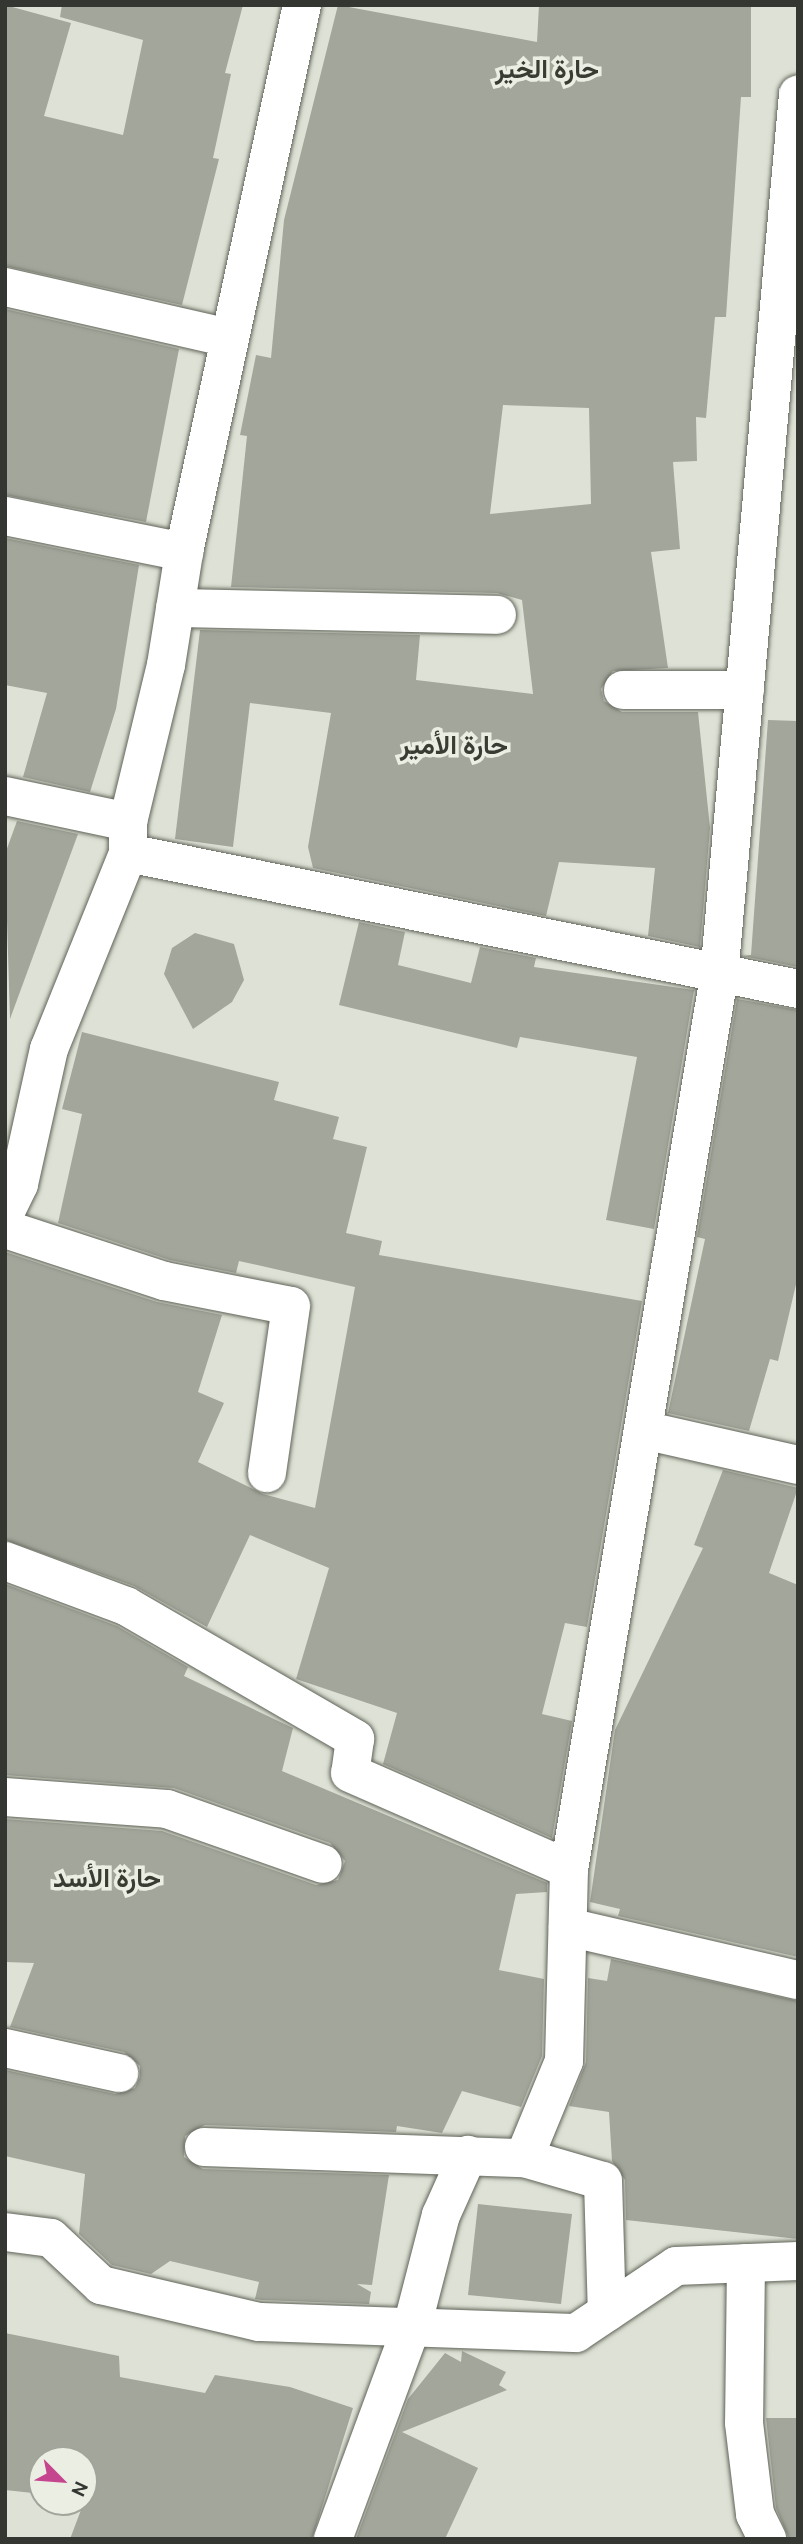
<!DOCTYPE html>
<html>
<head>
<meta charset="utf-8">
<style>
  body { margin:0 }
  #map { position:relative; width:803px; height:2544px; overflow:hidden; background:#dee2d6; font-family:Ubuntu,Vazirmatn,sans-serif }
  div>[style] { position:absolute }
  .building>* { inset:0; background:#a3a69b }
  .roads { filter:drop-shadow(0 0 2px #5f6358) drop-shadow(0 0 2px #5f6358) }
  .minor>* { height:38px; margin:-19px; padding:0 19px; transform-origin:19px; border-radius:19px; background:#fff }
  span { translate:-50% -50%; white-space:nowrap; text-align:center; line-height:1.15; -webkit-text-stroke:7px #ebefe3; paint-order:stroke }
  .district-label { font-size:26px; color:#393c32; font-weight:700 }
  .frame { position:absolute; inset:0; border:7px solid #343631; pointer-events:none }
  .north { position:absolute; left:28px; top:2446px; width:70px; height:70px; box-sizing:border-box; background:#ebefe3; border:2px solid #a2a59c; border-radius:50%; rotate:115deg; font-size:19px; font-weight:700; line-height:28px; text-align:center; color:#343631 }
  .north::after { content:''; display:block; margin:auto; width:24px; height:32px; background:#c6458f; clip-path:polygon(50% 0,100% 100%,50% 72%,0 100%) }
</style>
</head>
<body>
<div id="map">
  <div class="building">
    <div style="clip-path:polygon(5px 5px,71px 23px,44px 116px,123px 135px,143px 40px,60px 17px,62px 5px,243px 5px,225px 73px,231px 74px,213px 158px,219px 159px,182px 305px,5px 266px)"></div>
    <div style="clip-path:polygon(evenodd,338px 5px,537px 42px,539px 5px,751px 5px,751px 97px,741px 97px,726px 317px,715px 317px,706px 418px,696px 417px,697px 461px,673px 462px,680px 549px,651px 552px,668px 668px,613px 671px,601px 689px,604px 701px,622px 712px,698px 712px,710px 828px,700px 947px,648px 936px,655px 868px,559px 862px,546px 916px,313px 868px,308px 847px,331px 713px,250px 703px,233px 847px,175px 839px,200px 630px,420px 635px,416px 680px,533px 694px,522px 600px,497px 593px,231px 587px,247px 436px,240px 435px,256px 355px,271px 358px,284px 220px,338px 5px,503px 405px,589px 408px,591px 504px,490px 514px,503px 405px)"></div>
    <div style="clip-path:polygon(5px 309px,179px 349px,146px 522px,5px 495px)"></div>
    <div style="clip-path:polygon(5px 538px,139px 565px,116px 709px,90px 792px,23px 777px,47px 693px,5px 685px)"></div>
    <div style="clip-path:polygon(768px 720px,798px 721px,798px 967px,743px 956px,751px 955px)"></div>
    <div style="clip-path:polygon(17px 821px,78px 834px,10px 1019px,5px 854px)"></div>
    <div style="clip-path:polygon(359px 922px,405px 932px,398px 965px,471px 983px,480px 947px,536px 958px,534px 967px,694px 990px,654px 1229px,606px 1220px,637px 1057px,520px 1037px,517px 1048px,339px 1005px)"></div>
    <div style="clip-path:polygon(195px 933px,234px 944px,244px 980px,232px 1002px,193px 1029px,164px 974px,172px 948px)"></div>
    <div style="clip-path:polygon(737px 999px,798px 1010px,798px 1276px,778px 1361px,770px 1359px,749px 1431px,668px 1413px,705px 1239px,697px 1237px)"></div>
    <div style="clip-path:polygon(82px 1032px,279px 1082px,274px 1100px,339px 1117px,333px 1139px,367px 1147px,346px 1233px,382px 1241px,379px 1255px,642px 1301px,587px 1627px,565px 1623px,542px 1714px,572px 1721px,552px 1838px,383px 1764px,397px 1713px,296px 1679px,329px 1568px,250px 1535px,207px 1627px,134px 1586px,5px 1540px,5px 1252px,157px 1302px,222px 1315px,198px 1392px,224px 1403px,198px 1462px,263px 1494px,315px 1508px,355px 1287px,239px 1261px,236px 1273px,170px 1260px,58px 1223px,82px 1114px,62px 1109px)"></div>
    <div style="clip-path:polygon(723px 1470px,798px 1488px,769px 1573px,798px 1585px,798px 1957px,618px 1916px,620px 1909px,590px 1902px,615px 1730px,703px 1548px,694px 1545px)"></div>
    <div style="clip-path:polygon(5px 1584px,117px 1626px,188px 1667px,184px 1676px,293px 1728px,282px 1771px,547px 1883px,547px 1892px,516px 1894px,499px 1970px,544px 1979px,542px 2056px,521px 2107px,462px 2091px,442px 2133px,397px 2126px,396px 2132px,205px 2125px,185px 2136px,184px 2157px,203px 2169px,389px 2175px,372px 2285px,357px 2284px,371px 2292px,369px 2304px,262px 2300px,255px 2299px,259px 2282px,170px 2261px,151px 2274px,112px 2265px,79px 2234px,85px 2174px,5px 2156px,5px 2070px,115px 2094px,135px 2088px,140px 2077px,140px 2066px,124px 2052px,10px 2027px,34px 1963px,5px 1962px,5px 1819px,162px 1831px,316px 1885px,338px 1880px,345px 1861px,330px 1843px,174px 1788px,5px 1775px)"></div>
    <div style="clip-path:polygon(611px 1959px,798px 2001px,798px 2239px,626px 2220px,625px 2180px,612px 2161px,609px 2112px,569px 2106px,586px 2062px,588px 1978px,607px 1981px)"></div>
    <div style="clip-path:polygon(478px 2204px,572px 2214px,561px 2304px,468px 2295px)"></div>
    <div style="clip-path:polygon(5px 2333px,119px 2356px,120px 2377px,205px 2393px,215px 2375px,290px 2387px,353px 2408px,312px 2539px,70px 2539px,84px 2502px,84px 2460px,42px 2460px,42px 2494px,5px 2490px)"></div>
    <div style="clip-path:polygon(462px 2351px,506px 2372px,499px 2385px,507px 2390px,402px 2432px,478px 2468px,445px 2539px,356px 2539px,408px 2399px,445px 2353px,461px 2362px)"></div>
    <div style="clip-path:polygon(766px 2418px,798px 2418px,798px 2539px,789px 2539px,776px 2508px)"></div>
  </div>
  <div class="roads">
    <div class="minor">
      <div style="left:5px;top:287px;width:230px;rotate:12.8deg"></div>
      <div style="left:5px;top:516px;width:183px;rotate:11.4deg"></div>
      <div style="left:175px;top:608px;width:322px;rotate:1.2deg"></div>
      <div style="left:623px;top:690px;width:122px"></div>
      <div style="left:5px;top:796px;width:126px;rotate:11.9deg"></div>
      <div style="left:128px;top:853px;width:684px;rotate:11.47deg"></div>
      <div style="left:5px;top:1213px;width:32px;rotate:-64deg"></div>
      <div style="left:19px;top:1184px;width:138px;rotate:-77.5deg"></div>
      <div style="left:49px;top:1049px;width:211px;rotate:-68deg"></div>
      <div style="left:128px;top:853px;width:31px;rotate:-90deg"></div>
      <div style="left:128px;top:822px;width:162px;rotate:-76.4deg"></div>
      <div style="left:166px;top:665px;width:114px;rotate:-80.9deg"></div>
      <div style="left:184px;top:552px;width:560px;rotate:-77.83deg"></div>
      <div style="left:5px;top:1229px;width:167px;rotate:18.1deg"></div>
      <div style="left:164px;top:1281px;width:129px;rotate:11.1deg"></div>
      <div style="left:291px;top:1306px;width:169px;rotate:98.2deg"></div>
      <div style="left:643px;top:1430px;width:159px;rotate:12.7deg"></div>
      <div style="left:5px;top:1561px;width:129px;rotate:20.4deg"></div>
      <div style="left:126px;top:1606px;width:265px;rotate:30.1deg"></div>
      <div style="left:355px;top:1739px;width:34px;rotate:98deg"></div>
      <div style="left:350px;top:1773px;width:239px;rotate:23.7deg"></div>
      <div style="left:5px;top:1797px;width:162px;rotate:4.2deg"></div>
      <div style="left:167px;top:1809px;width:165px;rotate:19.4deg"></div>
      <div style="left:568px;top:1927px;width:236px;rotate:13deg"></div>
      <div style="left:5px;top:2048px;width:117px;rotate:12.4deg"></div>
      <div style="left:204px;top:2147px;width:320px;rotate:2deg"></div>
      <div style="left:524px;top:2158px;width:82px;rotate:16.2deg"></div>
      <div style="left:603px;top:2181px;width:131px;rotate:88.3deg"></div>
      <div style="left:524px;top:2158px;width:105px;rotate:-67.6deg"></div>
      <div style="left:564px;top:2061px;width:192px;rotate:-88.5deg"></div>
      <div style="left:569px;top:1869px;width:906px;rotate:-80.46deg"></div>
      <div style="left:719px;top:976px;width:885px;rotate:-84.88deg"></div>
      <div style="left:5px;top:2232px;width:46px;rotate:7.4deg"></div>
      <div style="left:51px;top:2238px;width:69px;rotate:43.2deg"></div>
      <div style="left:101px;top:2285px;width:162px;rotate:13.2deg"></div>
      <div style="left:259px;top:2322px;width:317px;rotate:2deg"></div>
      <div style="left:576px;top:2333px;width:120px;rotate:-33.8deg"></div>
      <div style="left:676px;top:2266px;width:122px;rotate:-2.3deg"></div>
      <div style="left:746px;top:2263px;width:160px;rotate:90.7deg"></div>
      <div style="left:744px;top:2423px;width:92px;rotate:83.1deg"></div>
      <div style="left:755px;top:2514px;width:28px;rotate:64deg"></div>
      <div style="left:333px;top:2539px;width:230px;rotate:-69.7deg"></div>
      <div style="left:413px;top:2323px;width:112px;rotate:-75.5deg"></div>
      <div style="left:441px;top:2215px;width:66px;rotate:-65.8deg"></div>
    </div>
  </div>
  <div class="district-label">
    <span style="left:547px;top:69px">حارة الخير</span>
    <span style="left:454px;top:745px">حارة الأمير</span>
    <span style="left:107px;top:1878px">حارة الأسد</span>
  </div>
  <div class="frame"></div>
  <div class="north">N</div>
</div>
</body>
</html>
